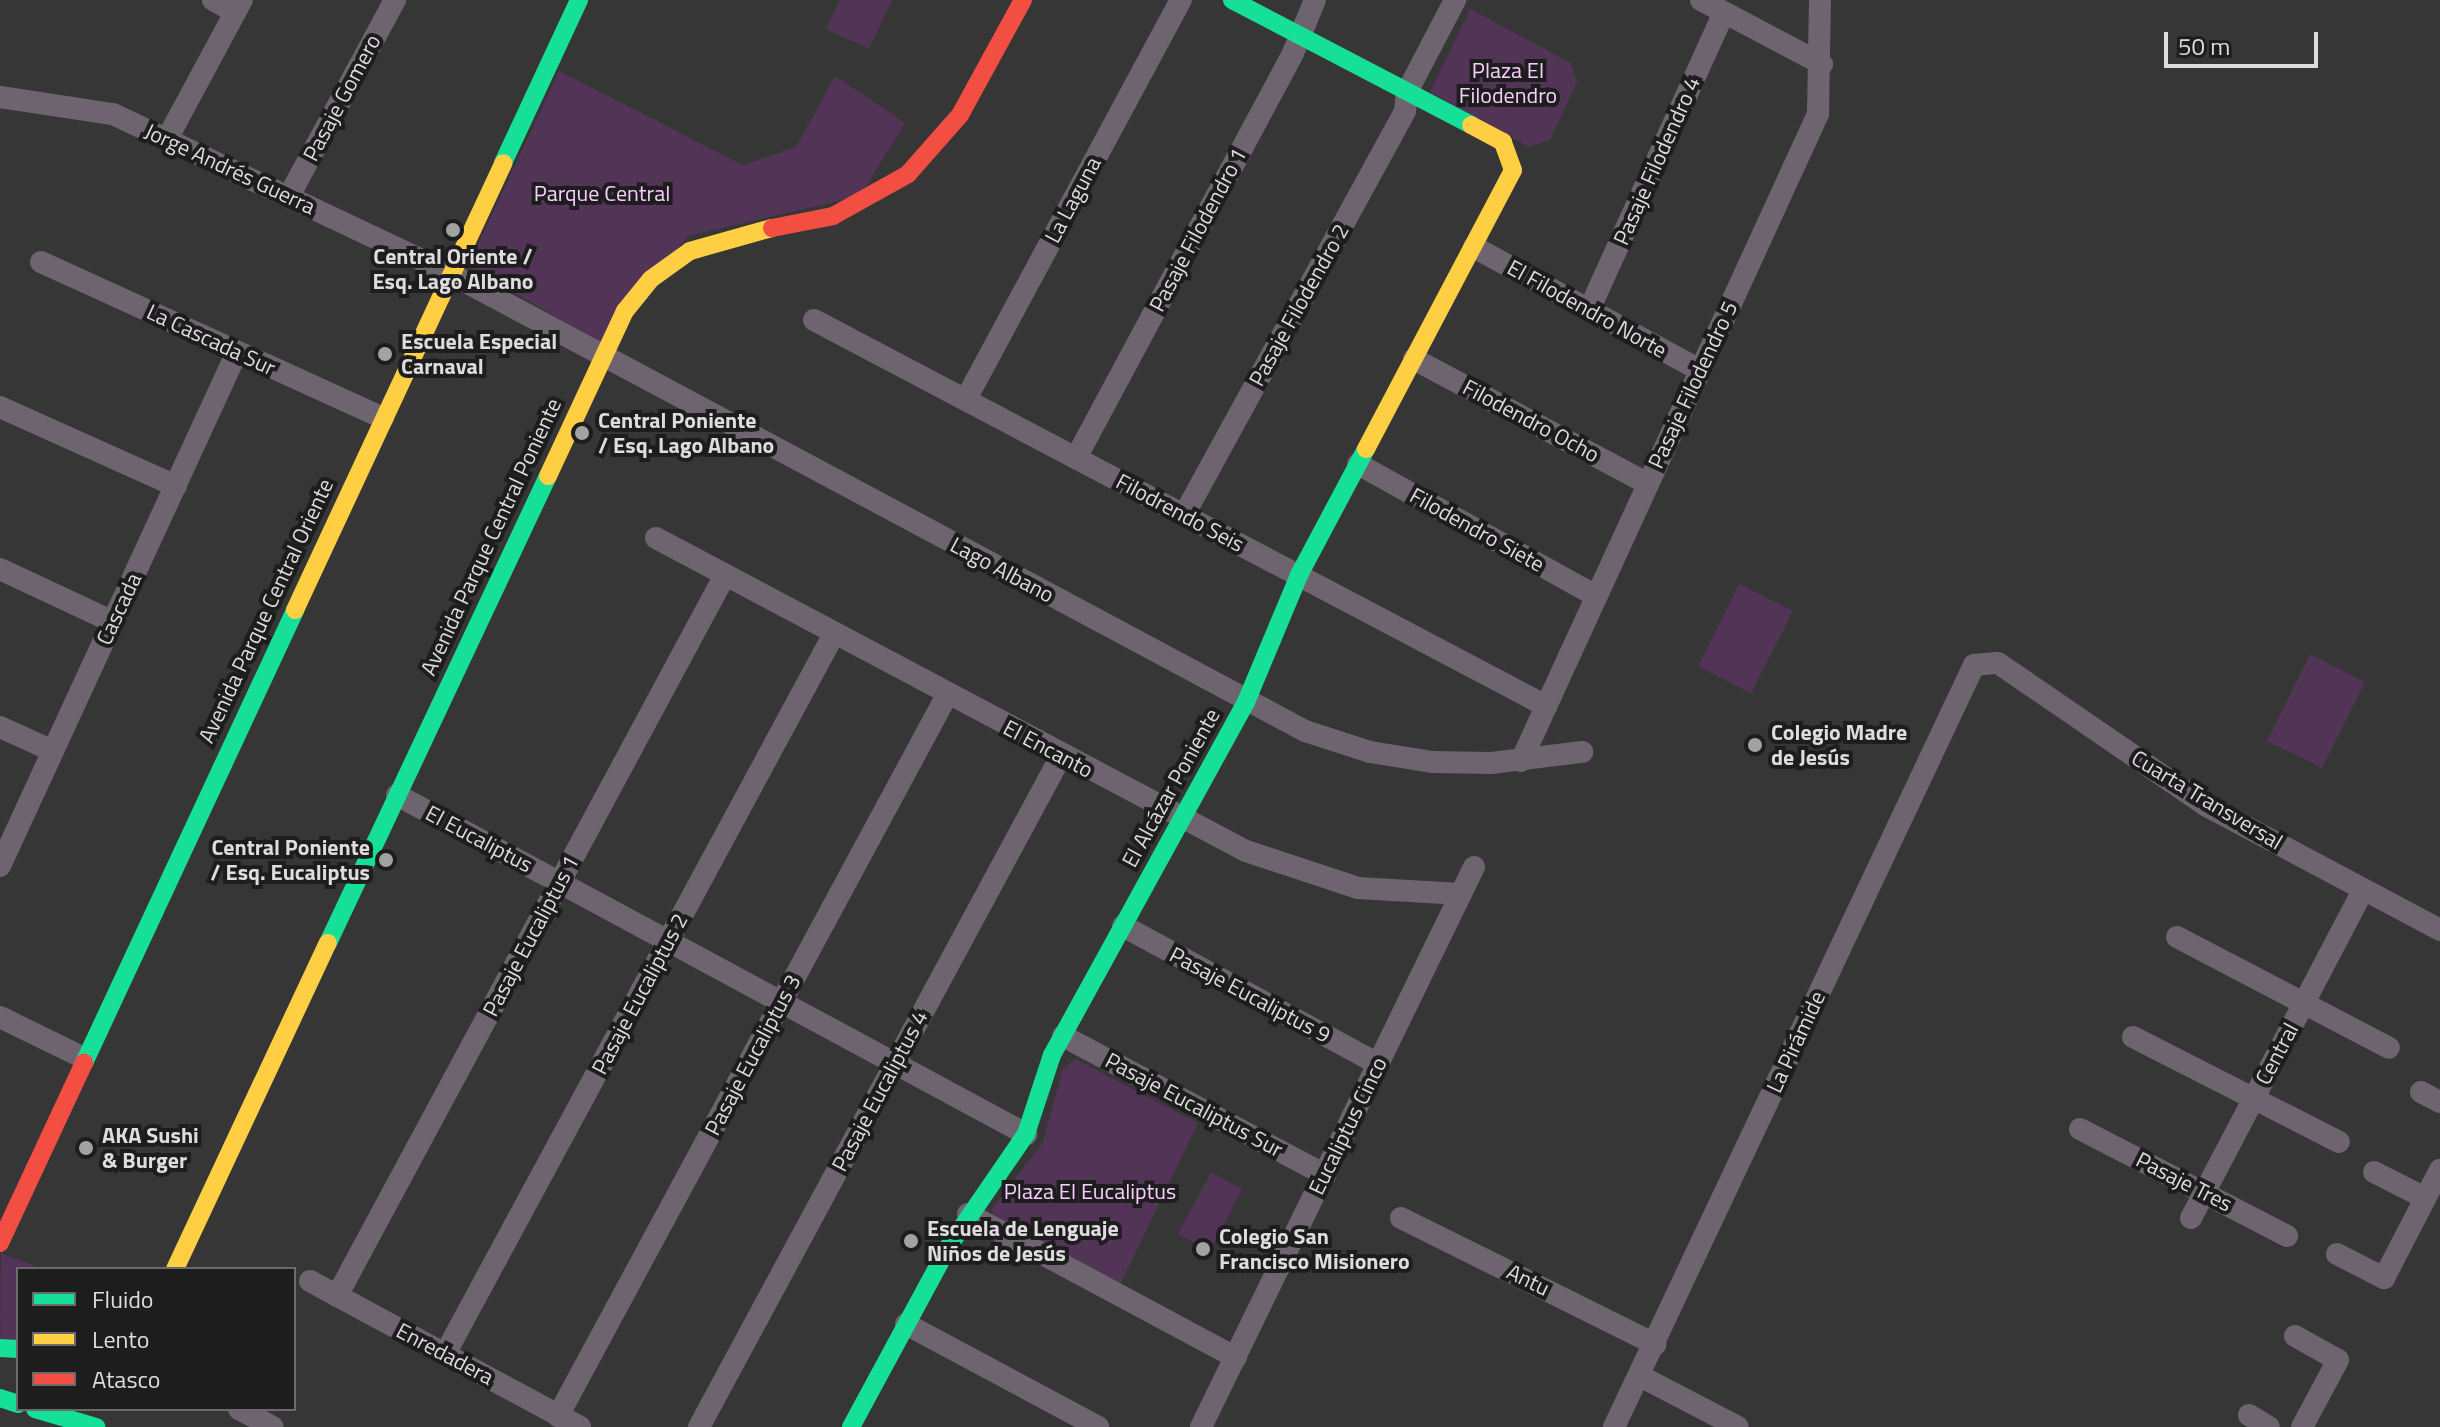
<!DOCTYPE html>
<html>
<head>
<meta charset="utf-8">
<style>
  body { margin:0 }
  #map { position:relative; width:2440px; height:1427px; overflow:hidden; background:#363636; font-family:"Titillium Web",sans-serif }
  div>[style] { position:absolute }
  .green>* { inset:0; background:#523456 }
  .street>* { height:22px; margin:-11px; padding:0 11px; transform-origin:11px; border-radius:11px; background:#6e6470 }
  .fast>* { height:18px; margin:-9px; padding:0 9px; transform-origin:9px; border-radius:9px; background:#16e098 }
  .slow>* { height:18px; margin:-9px; padding:0 9px; transform-origin:9px; border-radius:9px; background:#ffcf43 }
  .jam>* { height:18px; margin:-9px; padding:0 9px; transform-origin:9px; border-radius:9px; background:#f24e42 }
  .dots>* { width:22px; height:22px; translate:-50% -50%; box-sizing:border-box; border:4px solid #1e1d1e; border-radius:50% }
  span { translate:-50% -50%; white-space:nowrap; text-align:center; line-height:1.15; -webkit-text-stroke:8px #1e1d1e; paint-order:stroke }
  .park-label { font-size:22px; color:#f9ceff }
  .street-label { font-size:22px; color:#dedcde }
  .poi-label { font-size:22px; color:#dedcde; font-weight:700 }
  .left { translate:0 -50%; text-align:left }
  .right { translate:-100% -50%; text-align:right }
  .legend { position:absolute; left:16px; top:1267px; width:280px; height:144px; box-sizing:border-box; background:#1e1d1e; border:2px solid #6b696b; margin:0; padding:10px 14px; list-style:none; font-size:24px; color:#dedcde }
  .legend li { display:flex; align-items:center; gap:16px; height:40px }
  .legend b { width:40px; border:2px solid #6b696b }
  .scale { position:absolute; left:2164px; top:32px; width:154px; height:36px; box-sizing:border-box; border:4px solid #dedcde; border-top:0; padding-left:10px; font-size:24px; line-height:28px; white-space:nowrap; color:#dedcde; -webkit-text-stroke:6px #1e1d1e; paint-order:stroke }
</style>
</head>
<body>
<div id="map">
  <div class="green">
    <div style="clip-path:polygon(840px 0,892px 0,869px 49px,826px 29px)"></div>
    <div style="clip-path:polygon(1470px 9px,1571px 63px,1577px 82px,1550px 140px,1529px 147px,1430px 92px)"></div>
    <div style="clip-path:polygon(559px 71px,743px 165px,796px 147px,835px 76px,905px 123px,860px 196px,688px 236px,601px 343px,468px 266px)"></div>
    <div style="clip-path:polygon(1739px 584px,1793px 611px,1751px 693px,1698px 666px)"></div>
    <div style="clip-path:polygon(2310px 654px,2365px 682px,2322px 768px,2267px 741px)"></div>
    <div style="clip-path:polygon(1075px 1059px,1198px 1123px,1119px 1287px,995px 1219px,991px 1210px,1042px 1144px,1063px 1069px)"></div>
    <div style="clip-path:polygon(1211px 1172px,1242px 1189px,1210px 1251px,1178px 1234px)"></div>
    <div style="clip-path:polygon(1px 1253px,43px 1269px,18px 1269px,18px 1341px,0 1340px)"></div>
  </div>
  <div class="street">
    <div style="left:213px;top:0;width:25px;rotate:29deg"></div>
    <div style="left:1701px;top:0;width:137px;rotate:27.9deg"></div>
    <div style="left:0;top:97px;width:114px;rotate:8.6deg"></div>
    <div style="left:113px;top:114px;width:374px;rotate:25.3deg"></div>
    <div style="left:451px;top:274px;width:969px;rotate:28.15deg"></div>
    <div style="left:1305px;top:731px;width:68px;rotate:17.9deg"></div>
    <div style="left:1370px;top:752px;width:64px;rotate:9deg"></div>
    <div style="left:1433px;top:762px;width:58px;rotate:1deg"></div>
    <div style="left:1491px;top:763px;width:92px;rotate:-6.9deg"></div>
    <div style="left:167px;top:139px;width:158px;rotate:-61.7deg"></div>
    <div style="left:289px;top:196px;width:223px;rotate:-61.6deg"></div>
    <div style="left:1474px;top:247px;width:257px;rotate:28.6deg"></div>
    <div style="left:41px;top:262px;width:376px;rotate:24.5deg"></div>
    <div style="left:1589px;top:310px;width:326px;rotate:-65.6deg"></div>
    <div style="left:814px;top:320px;width:828px;rotate:27.8deg"></div>
    <div style="left:1414px;top:359px;width:265px;rotate:28.1deg"></div>
    <div style="left:966px;top:399px;width:453px;rotate:-61.7deg"></div>
    <div style="left:0;top:407px;width:193px;rotate:24.2deg"></div>
    <div style="left:1076px;top:458px;width:459px;rotate:-61.8deg"></div>
    <div style="left:1293px;top:53px;width:57px;rotate:-67.5deg"></div>
    <div style="left:1358px;top:464px;width:272px;rotate:29deg"></div>
    <div style="left:1184px;top:515px;width:460px;rotate:-61.3deg"></div>
    <div style="left:1405px;top:111px;width:19px;rotate:-84deg"></div>
    <div style="left:1407px;top:92px;width:104px;rotate:-62.4deg"></div>
    <div style="left:656px;top:538px;width:668px;rotate:27.95deg"></div>
    <div style="left:1246px;top:851px;width:118px;rotate:18.3deg"></div>
    <div style="left:1358px;top:888px;width:103px;rotate:3.3deg"></div>
    <div style="left:0;top:569px;width:125px;rotate:25.1deg"></div>
    <div style="left:0;top:727px;width:58px;rotate:24.4deg"></div>
    <div style="left:1521px;top:761px;width:712px;rotate:-65.34deg"></div>
    <div style="left:1818px;top:114px;width:114px;rotate:-89deg"></div>
    <div style="left:397px;top:795px;width:715px;rotate:28.32deg"></div>
    <div style="left:0;top:866px;width:566px;rotate:-65.25deg"></div>
    <div style="left:1123px;top:926px;width:290px;rotate:28.4deg"></div>
    <div style="left:2177px;top:937px;width:239px;rotate:27.6deg"></div>
    <div style="left:0;top:1017px;width:93px;rotate:26deg"></div>
    <div style="left:1063px;top:1036px;width:297px;rotate:27.9deg"></div>
    <div style="left:2133px;top:1037px;width:231px;rotate:27deg"></div>
    <div style="left:2421px;top:1092px;width:21px;rotate:28deg"></div>
    <div style="left:2080px;top:1129px;width:233px;rotate:27.3deg"></div>
    <div style="left:2374px;top:1172px;width:57px;rotate:27deg"></div>
    <div style="left:968px;top:1214px;width:304px;rotate:28.2deg"></div>
    <div style="left:1401px;top:1218px;width:284px;rotate:26.4deg"></div>
    <div style="left:2191px;top:1218px;width:370px;rotate:-62.3deg"></div>
    <div style="left:2337px;top:1254px;width:53px;rotate:27.1deg"></div>
    <div style="left:2384px;top:1278px;width:122px;rotate:-62.6deg"></div>
    <div style="left:310px;top:1281px;width:307px;rotate:28.4deg"></div>
    <div style="left:337px;top:1296px;width:819px;rotate:-61.71deg"></div>
    <div style="left:906px;top:1324px;width:218px;rotate:28.2deg"></div>
    <div style="left:2295px;top:1336px;width:49px;rotate:29.2deg"></div>
    <div style="left:2338px;top:1360px;width:76px;rotate:118.2deg"></div>
    <div style="left:445px;top:1354px;width:818px;rotate:-61.62deg"></div>
    <div style="left:1640px;top:1376px;width:110px;rotate:27.5deg"></div>
    <div style="left:239px;top:1409px;width:38px;rotate:28deg"></div>
    <div style="left:2249px;top:1415px;width:23px;rotate:31deg"></div>
    <div style="left:558px;top:1416px;width:819px;rotate:-61.65deg"></div>
    <div style="left:699px;top:1427px;width:762px;rotate:-61.65deg"></div>
    <div style="left:1201px;top:1427px;width:623px;rotate:-64.01deg"></div>
    <div style="left:1614px;top:1427px;width:843px;rotate:-64.71deg"></div>
    <div style="left:1974px;top:665px;width:24px;rotate:-5deg"></div>
    <div style="left:1998px;top:663px;width:251px;rotate:34.4deg"></div>
    <div style="left:2205px;top:805px;width:266px;rotate:28deg"></div>
  </div>
  <div class="fast">
    <div style="left:1232px;top:0;width:270px;rotate:27.6deg"></div>
    <div style="left:503px;top:163px;width:180px;rotate:-65deg"></div>
    <div style="left:328px;top:943px;width:516px;rotate:-64.78deg"></div>
    <div style="left:84px;top:1063px;width:500px;rotate:-65deg"></div>
    <div style="left:0;top:1348px;width:18px;rotate:3deg"></div>
    <div style="left:0;top:1398px;width:19px;rotate:18deg"></div>
    <div style="left:35px;top:1409px;width:64px;rotate:16.4deg"></div>
    <div style="left:851px;top:1427px;width:206px;rotate:-61.6deg"></div>
    <div style="left:949px;top:1246px;width:136px;rotate:-55.5deg"></div>
    <div style="left:1026px;top:1134px;width:83px;rotate:-71.8deg"></div>
    <div style="left:1052px;top:1055px;width:403px;rotate:-61.2deg"></div>
    <div style="left:1246px;top:702px;width:138px;rotate:-67.3deg"></div>
    <div style="left:1299px;top:575px;width:143px;rotate:-62deg"></div>
  </div>
  <div class="slow">
    <div style="left:1366px;top:449px;width:315px;rotate:-62.2deg"></div>
    <div style="left:1513px;top:170px;width:30px;rotate:-110deg"></div>
    <div style="left:1503px;top:142px;width:36px;rotate:-152deg"></div>
    <div style="left:548px;top:476px;width:182px;rotate:-65deg"></div>
    <div style="left:625px;top:311px;width:41px;rotate:-50.9deg"></div>
    <div style="left:651px;top:279px;width:48px;rotate:-35.7deg"></div>
    <div style="left:690px;top:251px;width:85px;rotate:-15.7deg"></div>
    <div style="left:295px;top:610px;width:493px;rotate:-65deg"></div>
    <div style="left:175px;top:1269px;width:360px;rotate:-64.9deg"></div>
  </div>
  <div class="jam">
    <div style="left:772px;top:228px;width:62px;rotate:-11.1deg"></div>
    <div style="left:833px;top:216px;width:86px;rotate:-29.2deg"></div>
    <div style="left:908px;top:174px;width:79px;rotate:-48.6deg"></div>
    <div style="left:960px;top:115px;width:131px;rotate:-61.3deg"></div>
    <div style="left:0;top:1243px;width:199px;rotate:-65deg"></div>
  </div>
  <div class="dots">
    <div style="left:453px;top:230px;background:#a3a2a3"></div>
    <div style="left:385px;top:354px;background:#a3a2a3"></div>
    <div style="left:582px;top:433px;background:#a3a2a3"></div>
    <div style="left:1755px;top:745px;background:#a3a2a3"></div>
    <div style="left:386px;top:860px;background:#a3a2a3"></div>
    <div style="left:86px;top:1148px;background:#a3a2a3"></div>
    <div style="left:911px;top:1241px;background:#a3a2a3"></div>
    <div style="left:1203px;top:1249px;background:#a3a2a3"></div>
  </div>
  <div class="park-label">
    <span style="left:1508px;top:83px">Plaza El<br>Filodendro</span>
    <span style="left:602px;top:194px">Parque Central</span>
    <span style="left:1090px;top:1192px">Plaza El Eucaliptus</span>
  </div>
  <div class="street-label">
    <span style="left:342px;top:98px;rotate:-62deg">Pasaje Gomero</span>
    <span style="left:1657px;top:161px;rotate:-66deg">Pasaje Filodendro 4</span>
    <span style="left:230px;top:169px;rotate:25deg">Jorge Andrés Guerra</span>
    <span style="left:1073px;top:200px;rotate:-62deg">La Laguna</span>
    <span style="left:1198px;top:230px;rotate:-62deg">Pasaje Filodendro 1</span>
    <span style="left:1299px;top:305px;rotate:-61deg">Pasaje Filodendro 2</span>
    <span style="left:1587px;top:309px;rotate:29deg">El Filodendro Norte</span>
    <span style="left:211px;top:340px;rotate:25deg">La Cascada Sur</span>
    <span style="left:1693px;top:385px;rotate:-65deg">Pasaje Filodendro 5</span>
    <span style="left:1531px;top:421px;rotate:28deg">Filodendro Ocho</span>
    <span style="left:1180px;top:513px;rotate:28deg">Filodrendo Seis</span>
    <span style="left:1477px;top:530px;rotate:29deg">Filodendro Siete</span>
    <span style="left:491px;top:537px;rotate:-65deg">Avenida Parque Central Poniente</span>
    <span style="left:1002px;top:570px;rotate:28deg">Lago Albano</span>
    <span style="left:119px;top:609px;rotate:-65deg">Cascada</span>
    <span style="left:266px;top:611px;rotate:-65deg">Avenida Parque Central Oriente</span>
    <span style="left:1048px;top:749px;rotate:28deg">El Encanto</span>
    <span style="left:1171px;top:788px;rotate:-61deg">El Alcázar Poniente</span>
    <span style="left:2207px;top:800px;rotate:31deg">Cuarta Transversal</span>
    <span style="left:479px;top:839px;rotate:28deg">El Eucaliptus</span>
    <span style="left:531px;top:936px;rotate:-62deg">Pasaje Eucaliptus 1</span>
    <span style="left:640px;top:994px;rotate:-62deg">Pasaje Eucaliptus 2</span>
    <span style="left:1250px;top:995px;rotate:28deg">Pasaje Eucaliptus 9</span>
    <span style="left:1796px;top:1042px;rotate:-65deg">La Pirámide</span>
    <span style="left:2277px;top:1054px;rotate:-62deg">Central</span>
    <span style="left:753px;top:1055px;rotate:-62deg">Pasaje Eucaliptus 3</span>
    <span style="left:880px;top:1091px;rotate:-62deg">Pasaje Eucaliptus 4</span>
    <span style="left:1194px;top:1105px;rotate:28deg">Pasaje Eucaliptus Sur</span>
    <span style="left:1348px;top:1126px;rotate:-64deg">Eucaliptus Cinco</span>
    <span style="left:2184px;top:1182px;rotate:27deg">Pasaje Tres</span>
    <span style="left:1528px;top:1280px;rotate:26deg">Antu</span>
    <span style="left:445px;top:1354px;rotate:28deg">Enredadera</span>
  </div>
  <div class="poi-label">
    <span style="left:453px;top:269px">Central Oriente /<br>Esq. Lago Albano</span>
    <span class="left" style="left:401px;top:354px">Escuela Especial<br>Carnaval</span>
    <span class="left" style="left:598px;top:433px">Central Poniente<br>/ Esq. Lago Albano</span>
    <span class="left" style="left:1771px;top:745px">Colegio Madre<br>de Jesús</span>
    <span class="right" style="left:370px;top:860px">Central Poniente<br>/ Esq. Eucaliptus</span>
    <span class="left" style="left:102px;top:1148px">AKA Sushi<br>&amp; Burger</span>
    <span class="left" style="left:927px;top:1241px">Escuela de Lenguaje<br>Niños de Jesús</span>
    <span class="left" style="left:1219px;top:1249px">Colegio San<br>Francisco Misionero</span>
  </div>
  <ul class="legend">
  <li><b style="height:10px;background:#16e098"></b>Fluido</li>
  <li><b style="height:10px;background:#ffcf43"></b>Lento</li>
  <li><b style="height:10px;background:#f24e42"></b>Atasco</li>
  </ul>
  <div class="scale">50 m</div>
</div>
</body>
</html>
